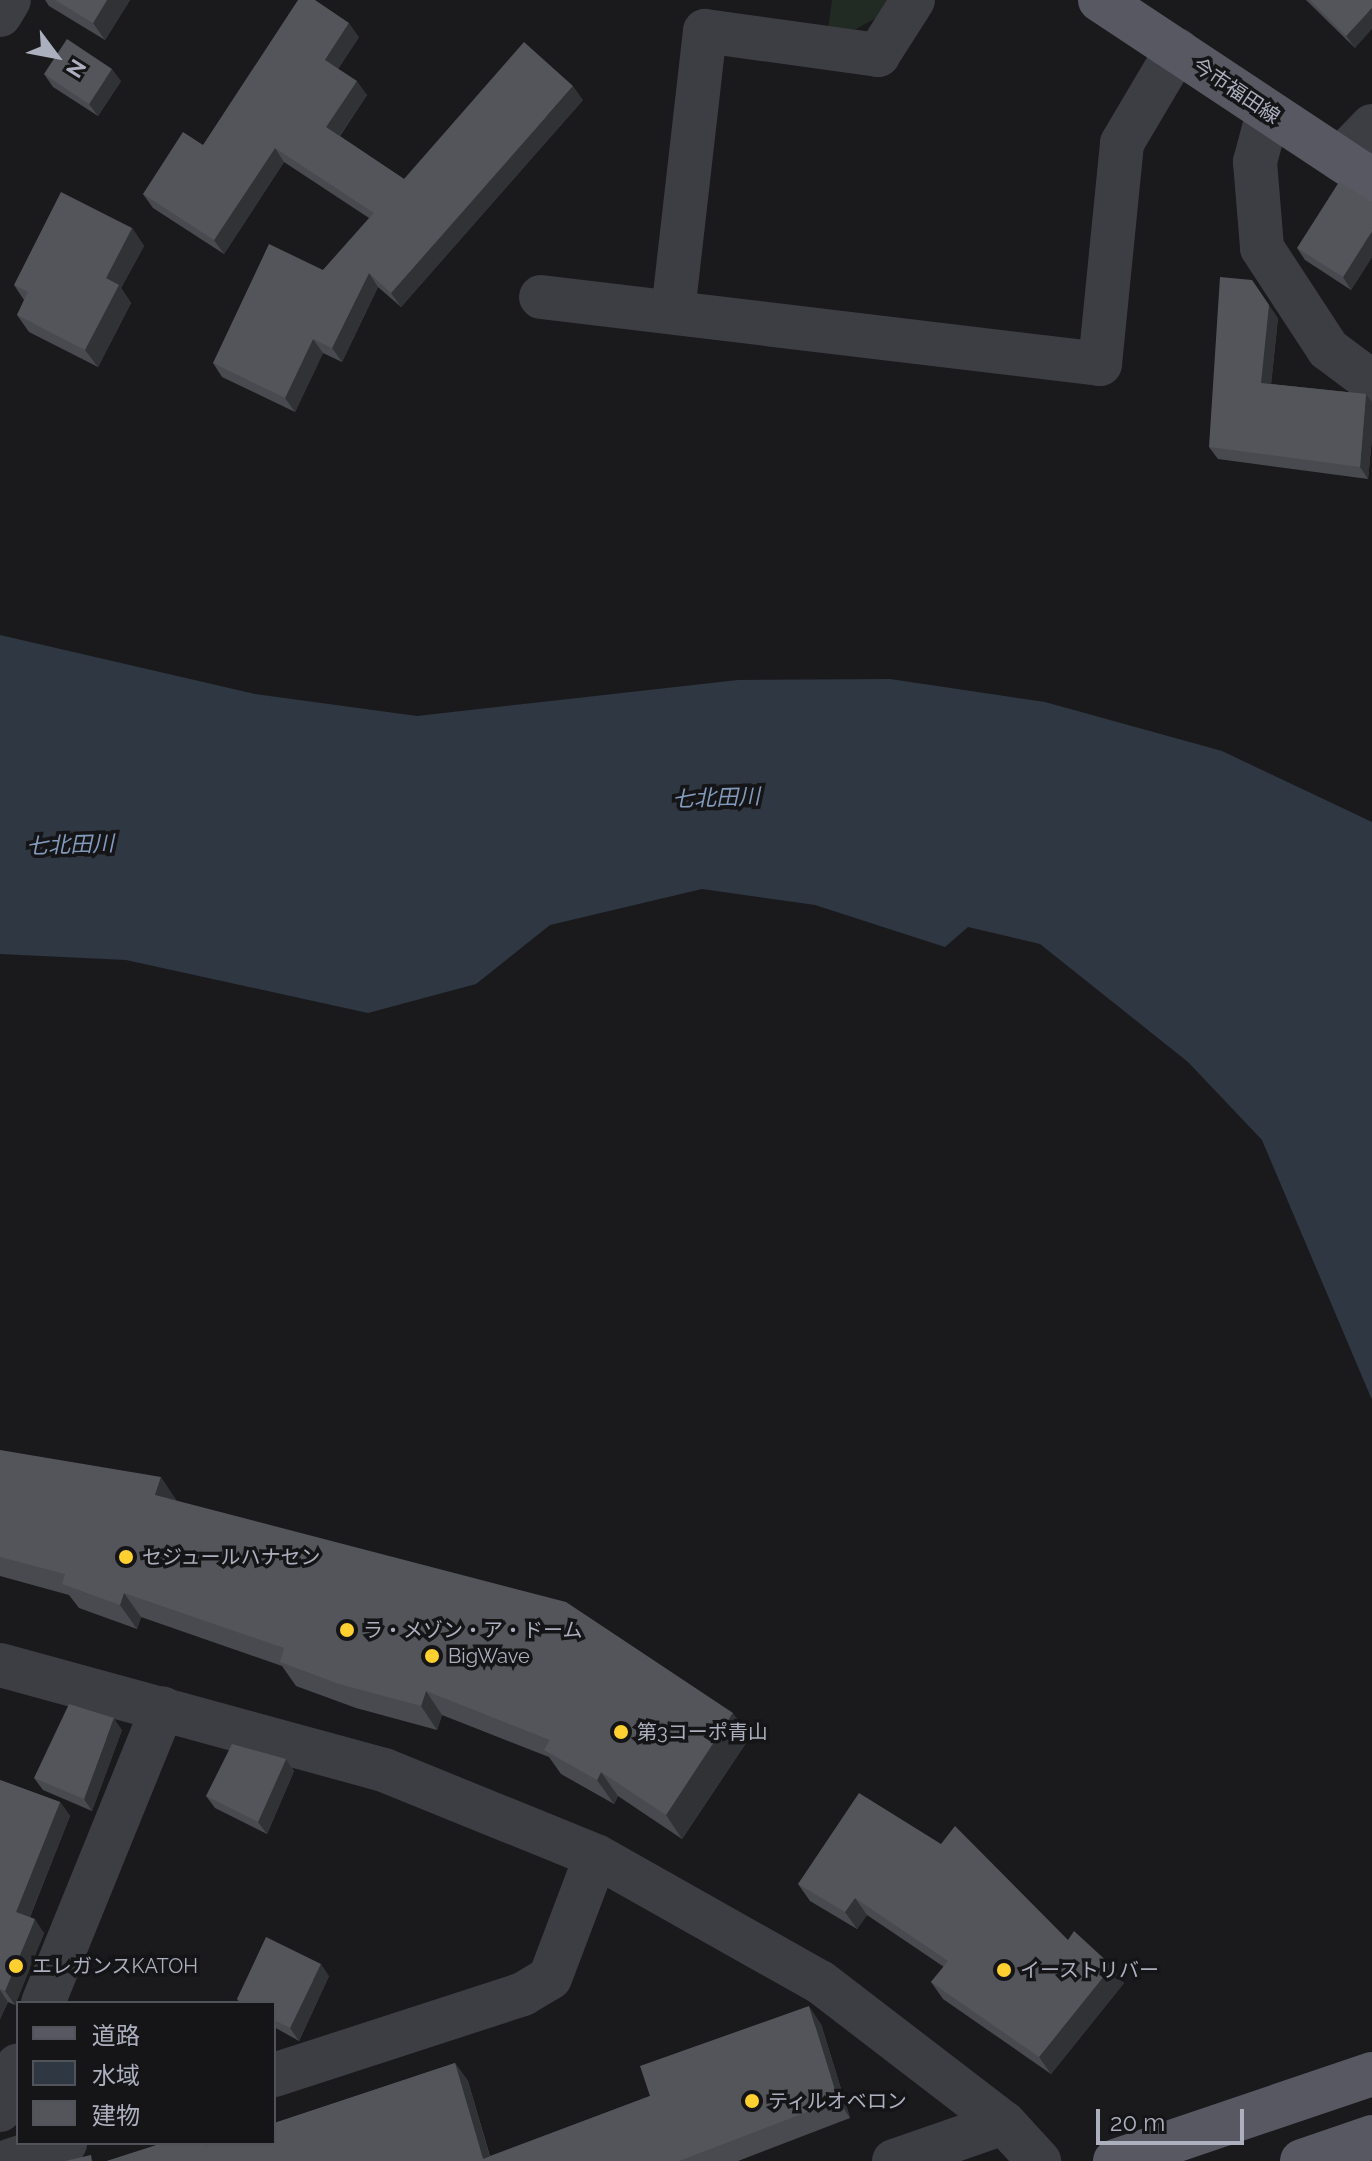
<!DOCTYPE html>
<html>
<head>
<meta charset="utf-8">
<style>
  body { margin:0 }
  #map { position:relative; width:1372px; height:2161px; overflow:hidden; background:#1a1a1d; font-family:Raleway,"Noto Sans JP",sans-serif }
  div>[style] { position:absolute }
  .green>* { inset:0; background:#212b24 }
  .water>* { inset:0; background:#2f3742 }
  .minor>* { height:44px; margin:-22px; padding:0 22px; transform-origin:22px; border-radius:22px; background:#3d3d44 }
  .major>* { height:44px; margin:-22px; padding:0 22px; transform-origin:22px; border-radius:22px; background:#575861 }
  .wall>* { inset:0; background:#484a4f }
  .shaded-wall>* { inset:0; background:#313236 }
  .building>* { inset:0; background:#53555b }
  .dots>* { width:22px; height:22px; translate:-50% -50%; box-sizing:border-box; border:4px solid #151518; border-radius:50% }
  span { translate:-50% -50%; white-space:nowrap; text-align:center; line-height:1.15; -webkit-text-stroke:7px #151518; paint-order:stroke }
  .street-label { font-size:20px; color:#acafbd }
  .poi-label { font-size:20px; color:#acafbd }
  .left { translate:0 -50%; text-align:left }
  .water-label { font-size:22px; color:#8199ba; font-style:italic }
  .legend { position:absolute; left:16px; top:2001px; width:260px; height:144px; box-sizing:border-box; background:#151518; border:2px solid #51535a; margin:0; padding:10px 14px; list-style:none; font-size:24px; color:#acafbd }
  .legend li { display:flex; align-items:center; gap:16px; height:40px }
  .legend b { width:40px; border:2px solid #51535a }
  .north { position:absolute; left:16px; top:16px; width:80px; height:80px; -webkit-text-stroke:6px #151518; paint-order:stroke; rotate:122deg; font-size:22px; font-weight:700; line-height:32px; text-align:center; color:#acafbd }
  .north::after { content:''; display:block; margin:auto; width:28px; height:36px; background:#acafbd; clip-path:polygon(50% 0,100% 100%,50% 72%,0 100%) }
  .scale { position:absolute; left:1096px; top:2109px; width:148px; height:36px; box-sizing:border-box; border:4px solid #acafbd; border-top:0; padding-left:10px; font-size:24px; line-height:28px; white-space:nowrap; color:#acafbd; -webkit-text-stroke:6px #151518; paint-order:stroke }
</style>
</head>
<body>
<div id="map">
  <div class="green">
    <div style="clip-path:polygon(832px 0,892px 0,884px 14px,850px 32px,828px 30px)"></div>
  </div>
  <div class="water">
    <div style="clip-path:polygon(0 635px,255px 694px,417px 716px,738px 680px,890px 679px,1045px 702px,1222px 751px,1372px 822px,1372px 1400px,1262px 1140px,1188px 1062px,1040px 944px,968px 927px,945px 947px,815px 905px,702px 889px,550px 925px,476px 984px,368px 1013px,126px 960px,0 954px)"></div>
  </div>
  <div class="minor">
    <div style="left:0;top:15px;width:17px;rotate:-59deg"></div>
    <div style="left:1268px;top:113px;width:51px;rotate:104.9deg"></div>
    <div style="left:1255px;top:162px;width:86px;rotate:85.3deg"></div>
    <div style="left:1262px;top:248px;width:121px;rotate:56.8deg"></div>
    <div style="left:1328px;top:349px;width:55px;rotate:36.9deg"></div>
    <div style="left:1340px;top:159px;width:46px;rotate:-45.9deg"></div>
    <div style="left:541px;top:297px;width:563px;rotate:6.83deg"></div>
    <div style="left:1100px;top:364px;width:222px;rotate:-84.3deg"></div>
    <div style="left:1122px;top:143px;width:108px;rotate:-59.4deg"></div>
    <div style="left:673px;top:312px;width:283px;rotate:-83.5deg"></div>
    <div style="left:705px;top:31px;width:175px;rotate:7.9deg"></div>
    <div style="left:878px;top:55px;width:65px;rotate:-57.5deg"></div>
    <div style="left:0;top:1665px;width:398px;rotate:15.3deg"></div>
    <div style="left:384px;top:1770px;width:229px;rotate:22.1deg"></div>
    <div style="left:596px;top:1856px;width:257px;rotate:29.4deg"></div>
    <div style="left:820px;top:1982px;width:232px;rotate:37.5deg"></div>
    <div style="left:1004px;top:2123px;width:52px;rotate:47.4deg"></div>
    <div style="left:43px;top:2003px;width:318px;rotate:-67.9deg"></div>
    <div style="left:274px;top:2075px;width:262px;rotate:-18deg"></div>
    <div style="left:523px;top:1994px;width:31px;rotate:-31deg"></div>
    <div style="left:550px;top:1978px;width:130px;rotate:-69.3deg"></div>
    <div style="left:0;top:2110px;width:48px;rotate:-68.2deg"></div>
    <div style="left:9px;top:2161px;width:59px;rotate:-17.8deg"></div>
    <div style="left:894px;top:2161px;width:116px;rotate:-19.1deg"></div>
  </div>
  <div class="major">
    <div style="left:1100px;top:0;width:326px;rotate:33.5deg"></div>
    <div style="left:1115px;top:2161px;width:271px;rotate:-18.7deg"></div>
    <div style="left:1302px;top:2161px;width:74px;rotate:-18.9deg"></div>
  </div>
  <div class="wall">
    <div style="clip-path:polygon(45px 0,130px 0,105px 40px,49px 6px)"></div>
    <div style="clip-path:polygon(1306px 0,1372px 0,1355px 48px)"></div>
    <div style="clip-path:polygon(359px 37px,338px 69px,367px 95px,340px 136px,404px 179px,583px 100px,401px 307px,378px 287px,342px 362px,323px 353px,295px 412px,222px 377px,213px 363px,323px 270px,369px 218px,284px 162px,224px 254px,153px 208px,143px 194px,203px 145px)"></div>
    <div style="clip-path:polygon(44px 74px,121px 81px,98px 116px,53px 87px)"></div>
    <div style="clip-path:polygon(1372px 202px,1372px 257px,1351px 290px,1305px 260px,1297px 248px)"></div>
    <div style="clip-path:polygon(132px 228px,144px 246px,121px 288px,131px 303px,98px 367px,29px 332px,17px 315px,24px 300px,14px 285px)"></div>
    <div style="clip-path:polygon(1278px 318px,1271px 384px,1366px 394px,1372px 402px,1372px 437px,1368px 479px,1218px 459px,1209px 447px)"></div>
    <div style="clip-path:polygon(0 1450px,177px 1501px,750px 1737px,682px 1839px,618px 1796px,614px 1804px,561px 1774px,549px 1757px,442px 1715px,437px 1730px,356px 1708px,296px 1686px,282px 1666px,141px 1617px,137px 1629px,79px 1608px,69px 1595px,0 1576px)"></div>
    <div style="clip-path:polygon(122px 1730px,92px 1811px,43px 1790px,34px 1778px)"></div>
    <div style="clip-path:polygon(286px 1759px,294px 1771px,267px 1834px,215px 1808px,206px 1796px)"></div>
    <div style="clip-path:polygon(0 1780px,60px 1802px,70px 1816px,30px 1917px,44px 1933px,15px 2005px,8px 2002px,0 2019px)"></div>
    <div style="clip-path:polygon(798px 1884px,1068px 1940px,1124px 1983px,1051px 2074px,943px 1999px,931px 1982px,944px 1967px,867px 1915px,857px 1929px,810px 1901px)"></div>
    <div style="clip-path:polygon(329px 1976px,299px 2041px,274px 2027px,274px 2003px,239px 2003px,237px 1999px)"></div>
    <div style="clip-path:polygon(821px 2024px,850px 2118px,738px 2161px,107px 2161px,163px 2143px,208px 2143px,209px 2145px,455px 2063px,468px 2081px,490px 2156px,650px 2096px)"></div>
  </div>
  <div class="shaded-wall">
    <div style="clip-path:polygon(107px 0,130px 0,105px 40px,93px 23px)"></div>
    <div style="clip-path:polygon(1372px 8px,1372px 29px,1355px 48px,1346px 36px)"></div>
    <div style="clip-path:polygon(349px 23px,359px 37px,334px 75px,325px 60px)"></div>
    <div style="clip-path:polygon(112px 69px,121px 81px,98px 116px,89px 104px)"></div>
    <div style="clip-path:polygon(357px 81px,367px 95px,336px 141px,326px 127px)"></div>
    <div style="clip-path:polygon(573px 86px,583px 100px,401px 307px,391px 293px)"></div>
    <div style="clip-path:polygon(275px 148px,284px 162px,224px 254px,214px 240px)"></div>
    <div style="clip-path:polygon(132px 228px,144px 246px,121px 288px,131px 303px,98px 367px,85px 350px,106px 278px)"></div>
    <div style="clip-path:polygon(1372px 231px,1372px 257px,1351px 290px,1343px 277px)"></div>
    <div style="clip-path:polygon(369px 273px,378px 287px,342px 362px,332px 348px)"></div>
    <div style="clip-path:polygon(1252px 280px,1278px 318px,1270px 395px,1261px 383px)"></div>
    <div style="clip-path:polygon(313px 339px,323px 353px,295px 412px,285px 398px)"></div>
    <div style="clip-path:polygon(1366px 394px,1372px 402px,1372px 437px,1368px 479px,1360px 467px)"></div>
    <div style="clip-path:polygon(161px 1477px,177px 1501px,155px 1495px)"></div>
    <div style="clip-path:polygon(124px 1593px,141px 1617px,137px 1629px,120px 1605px)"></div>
    <div style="clip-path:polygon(426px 1691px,442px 1715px,437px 1730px,421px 1706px)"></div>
    <div style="clip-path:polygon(733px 1713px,750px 1737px,682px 1839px,666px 1815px)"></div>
    <div style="clip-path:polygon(114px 1718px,122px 1730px,92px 1811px,84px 1799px)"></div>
    <div style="clip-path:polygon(286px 1759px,294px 1771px,267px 1834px,258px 1822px)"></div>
    <div style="clip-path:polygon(601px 1772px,618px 1796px,614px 1804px,597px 1780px)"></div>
    <div style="clip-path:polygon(60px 1802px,70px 1816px,26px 1926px,16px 1912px)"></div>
    <div style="clip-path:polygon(855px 1898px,867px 1915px,857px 1929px,845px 1912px)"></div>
    <div style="clip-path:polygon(35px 1919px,44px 1933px,15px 2005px,5px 1991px)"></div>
    <div style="clip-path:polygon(321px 1964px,329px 1976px,299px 2041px,290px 2028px)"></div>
    <div style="clip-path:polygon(1112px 1966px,1124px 1983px,1051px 2074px,1039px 2057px)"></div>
    <div style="clip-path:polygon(0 1990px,8px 2002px,0 2019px)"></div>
    <div style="clip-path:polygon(809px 2006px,821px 2024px,850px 2118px,838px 2100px)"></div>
    <div style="clip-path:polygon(455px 2063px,468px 2081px,491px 2161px,483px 2159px)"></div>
  </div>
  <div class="building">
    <div style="clip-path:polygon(55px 0,107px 0,93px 23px)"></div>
    <div style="clip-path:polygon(298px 0,315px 0,349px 23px,325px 60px,357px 81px,326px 127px,404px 179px,524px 42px,573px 86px,391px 293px,369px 273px,332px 348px,313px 339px,285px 398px,213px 363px,269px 244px,323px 270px,374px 213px,275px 148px,214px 240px,143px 194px,183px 132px,203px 145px)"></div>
    <div style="clip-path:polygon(1310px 0,1372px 0,1372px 8px,1346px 36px)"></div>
    <div style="clip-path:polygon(67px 39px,112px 69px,89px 104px,44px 74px)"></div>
    <div style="clip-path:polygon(1339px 182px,1372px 202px,1372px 231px,1343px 277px,1297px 248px)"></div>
    <div style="clip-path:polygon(61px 192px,132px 228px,106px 278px,119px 285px,85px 350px,17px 315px,28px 292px,14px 285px)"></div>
    <div style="clip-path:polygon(1220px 277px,1252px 280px,1269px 305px,1261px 383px,1366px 394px,1360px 467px,1209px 447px)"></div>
    <div style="clip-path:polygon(0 1450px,161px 1477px,155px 1495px,566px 1602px,733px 1713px,666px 1815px,601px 1772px,597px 1780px,544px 1750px,550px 1740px,426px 1691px,421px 1706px,339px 1684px,280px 1662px,284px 1648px,124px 1593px,120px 1605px,62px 1584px,65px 1574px,0 1557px)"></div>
    <div style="clip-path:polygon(69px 1704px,114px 1718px,84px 1799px,34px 1778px)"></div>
    <div style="clip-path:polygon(232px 1744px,286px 1759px,258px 1822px,206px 1796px)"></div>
    <div style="clip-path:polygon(0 1780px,60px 1802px,16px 1912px,35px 1919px,5px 1991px,0 1989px)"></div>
    <div style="clip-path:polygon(859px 1793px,941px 1844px,955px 1826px,1068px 1940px,1074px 1931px,1112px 1966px,1039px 2057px,931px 1982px,948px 1961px,855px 1898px,845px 1912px,798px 1884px)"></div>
    <div style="clip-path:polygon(266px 1937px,321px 1964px,290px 2028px,274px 2020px,274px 2003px,243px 2003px,237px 1999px)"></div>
    <div style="clip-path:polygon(809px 2006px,838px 2100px,679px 2161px,107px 2161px,163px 2143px,204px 2143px,205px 2146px,214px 2143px,274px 2143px,274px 2123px,455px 2063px,483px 2159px,650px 2096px,640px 2066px)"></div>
    <div style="clip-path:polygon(91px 2155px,92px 2161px,65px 2161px)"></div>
  </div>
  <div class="dots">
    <div style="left:126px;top:1557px;background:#ffd030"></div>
    <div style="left:347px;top:1630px;background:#ffd030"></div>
    <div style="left:432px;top:1656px;background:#ffd030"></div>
    <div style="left:621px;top:1732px;background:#ffd030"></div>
    <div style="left:16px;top:1966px;background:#ffd030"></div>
    <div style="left:1004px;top:1970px;background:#ffd030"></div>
    <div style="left:752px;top:2101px;background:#ffd030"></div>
  </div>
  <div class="street-label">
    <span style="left:1236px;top:91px;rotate:34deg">今市福田線</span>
  </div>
  <div class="poi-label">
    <span class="left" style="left:142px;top:1557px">セジュールハナセン</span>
    <span class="left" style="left:363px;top:1630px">ラ・メゾン・ア・ドーム</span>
    <span class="left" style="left:448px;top:1656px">BigWave</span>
    <span class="left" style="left:637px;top:1732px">第3コーポ青山</span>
    <span class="left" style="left:32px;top:1966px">エレガンスKATOH</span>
    <span class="left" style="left:1020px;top:1970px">イーストリバー</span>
    <span class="left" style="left:768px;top:2101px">ティルオベロン</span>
  </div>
  <div class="water-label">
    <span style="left:716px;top:798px;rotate:-2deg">七北田川</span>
    <span style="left:70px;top:845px;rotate:-2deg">七北田川</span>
  </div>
  <ul class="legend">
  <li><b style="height:10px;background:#575861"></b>道路</li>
  <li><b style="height:22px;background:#2f3742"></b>水域</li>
  <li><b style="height:22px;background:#53555b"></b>建物</li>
  </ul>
  <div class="north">N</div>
  <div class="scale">20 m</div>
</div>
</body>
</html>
